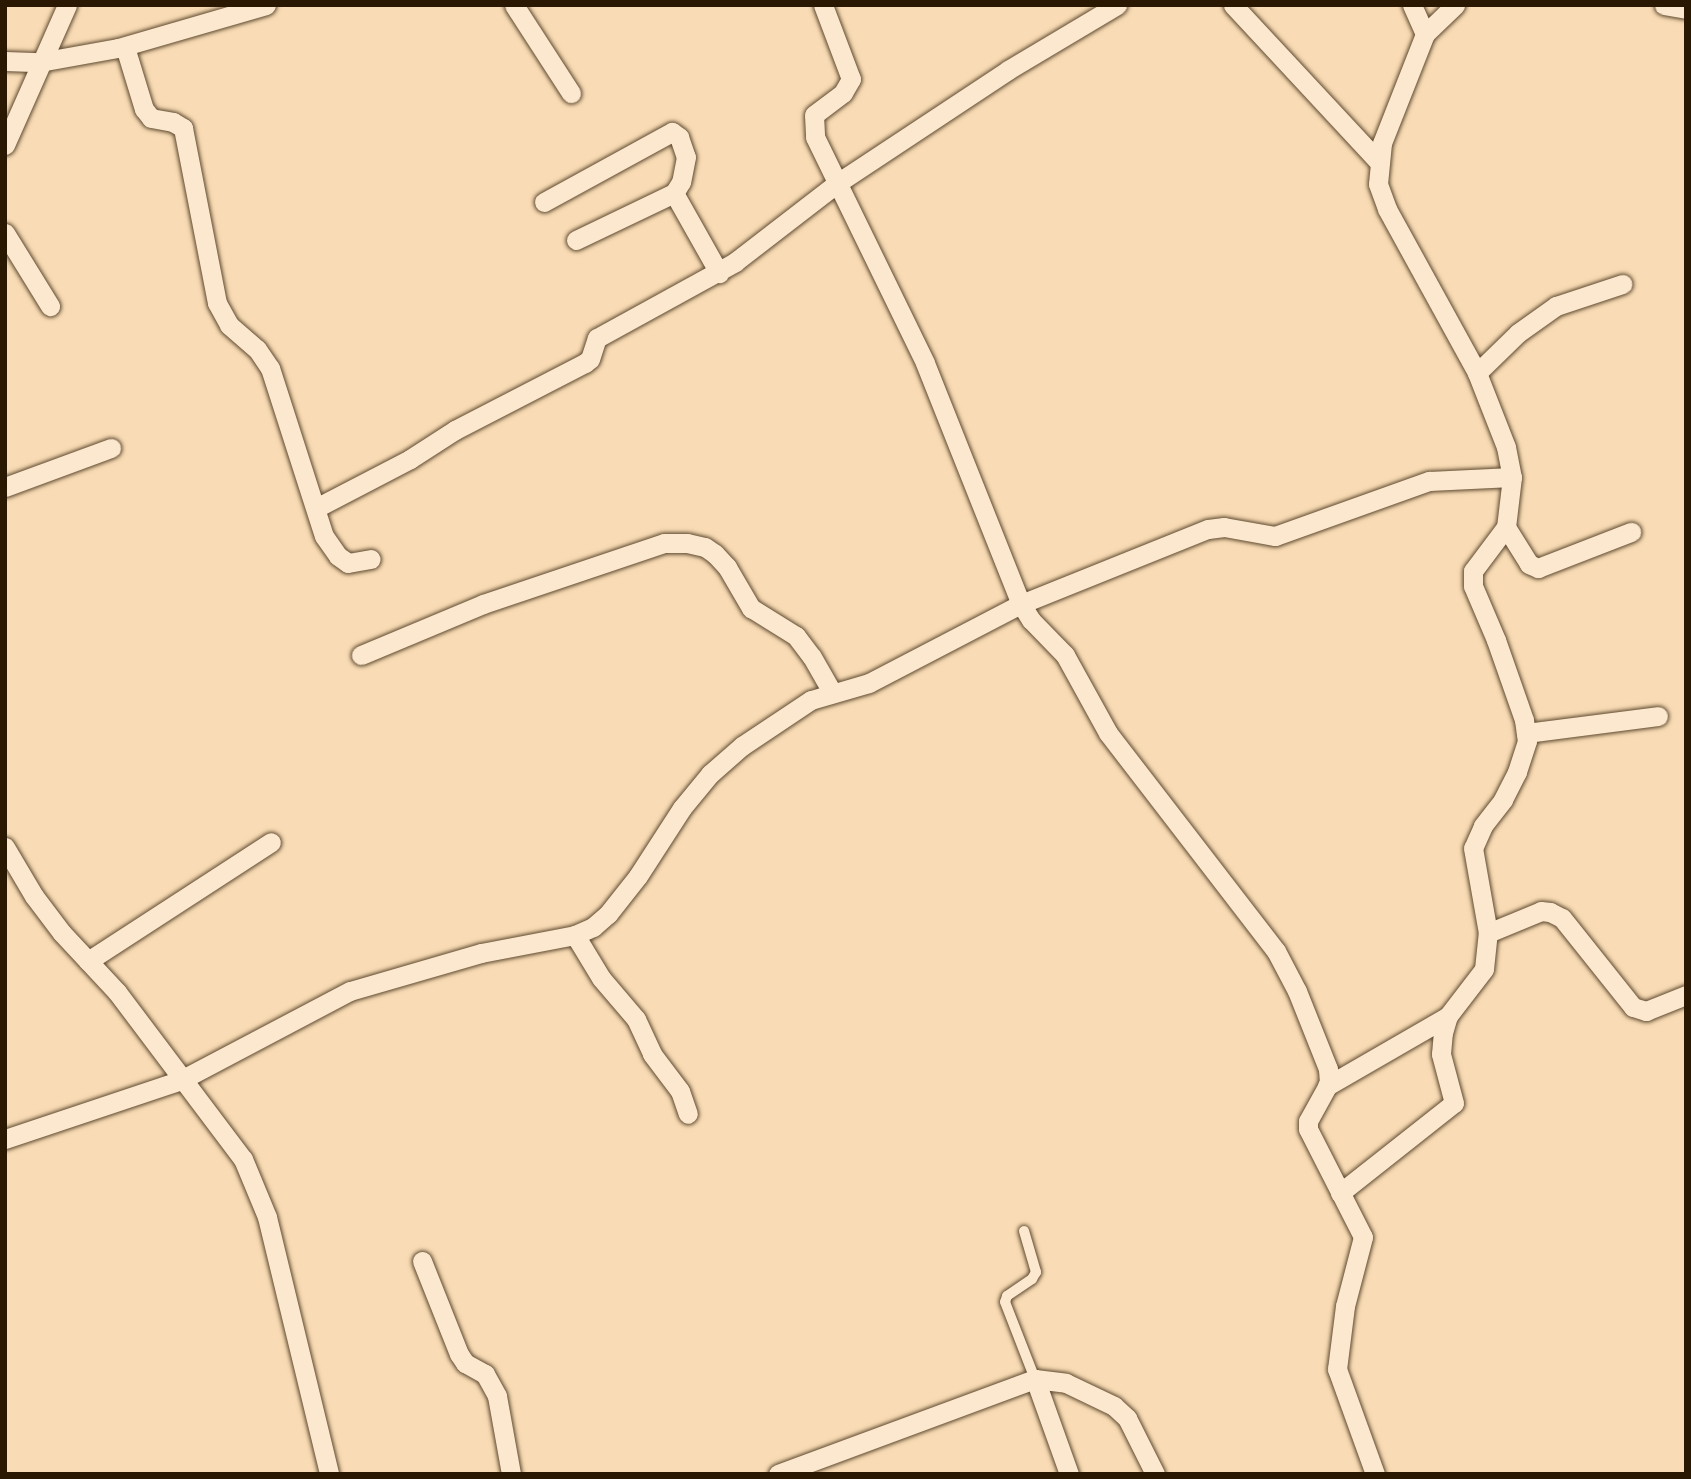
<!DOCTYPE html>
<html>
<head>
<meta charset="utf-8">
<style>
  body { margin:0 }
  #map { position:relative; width:1691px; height:1479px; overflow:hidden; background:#f9dcb5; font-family:"IM FELL English",serif }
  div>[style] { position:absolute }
  .roads { filter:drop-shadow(0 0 2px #5e492f) drop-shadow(0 0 2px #5e492f) }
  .lane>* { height:10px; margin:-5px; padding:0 5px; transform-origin:5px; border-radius:5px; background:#fbe8cf }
  .street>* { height:19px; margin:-9.5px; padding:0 9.5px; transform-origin:9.5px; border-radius:9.5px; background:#fbe8cf }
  span { translate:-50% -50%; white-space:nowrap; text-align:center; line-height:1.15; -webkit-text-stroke:6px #fbe8cf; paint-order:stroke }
  .frame { position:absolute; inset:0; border:7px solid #2a1802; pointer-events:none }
</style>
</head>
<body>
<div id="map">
  <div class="roads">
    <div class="lane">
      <div style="left:1024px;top:1231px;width:43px;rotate:73.7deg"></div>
      <div style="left:1036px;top:1272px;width:8px;rotate:120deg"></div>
      <div style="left:1032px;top:1279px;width:30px;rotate:146deg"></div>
      <div style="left:1007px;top:1296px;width:6px;rotate:108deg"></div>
      <div style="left:1005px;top:1302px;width:83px;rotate:68.7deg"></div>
    </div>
    <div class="street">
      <div style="left:514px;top:5px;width:105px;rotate:57.1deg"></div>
      <div style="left:823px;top:5px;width:79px;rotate:69.3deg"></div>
      <div style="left:851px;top:79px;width:16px;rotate:120deg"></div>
      <div style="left:843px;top:93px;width:36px;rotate:143deg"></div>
      <div style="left:814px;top:115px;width:22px;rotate:87deg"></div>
      <div style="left:815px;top:137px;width:251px;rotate:64deg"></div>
      <div style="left:925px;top:363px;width:259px;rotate:68.3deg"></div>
      <div style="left:1021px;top:604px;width:19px;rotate:58deg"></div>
      <div style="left:1031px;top:620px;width:49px;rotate:45.8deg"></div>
      <div style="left:1065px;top:655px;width:89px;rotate:61.1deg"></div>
      <div style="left:1108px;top:733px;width:275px;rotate:52.4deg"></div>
      <div style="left:1276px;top:951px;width:45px;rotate:62.3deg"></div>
      <div style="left:1297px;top:991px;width:84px;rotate:68.3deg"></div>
      <div style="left:1328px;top:1069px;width:14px;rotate:86deg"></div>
      <div style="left:1329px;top:1083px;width:43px;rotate:118.9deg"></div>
      <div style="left:1308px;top:1121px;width:8px;rotate:90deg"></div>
      <div style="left:1308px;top:1129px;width:121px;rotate:63deg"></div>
      <div style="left:1363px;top:1237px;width:71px;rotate:104.6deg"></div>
      <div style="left:1345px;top:1306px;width:64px;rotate:97.2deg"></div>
      <div style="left:1337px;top:1369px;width:112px;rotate:70.1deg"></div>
      <div style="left:1233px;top:5px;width:214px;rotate:47.1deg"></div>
      <div style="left:1412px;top:5px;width:32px;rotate:66deg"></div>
      <div style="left:1425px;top:34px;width:42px;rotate:-44deg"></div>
      <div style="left:1664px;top:5px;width:22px;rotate:10deg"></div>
      <div style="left:1425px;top:34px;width:117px;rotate:111.5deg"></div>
      <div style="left:1382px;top:143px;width:41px;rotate:95.6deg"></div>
      <div style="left:1378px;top:184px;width:27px;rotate:70deg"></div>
      <div style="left:1387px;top:209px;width:187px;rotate:61.2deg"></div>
      <div style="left:1477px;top:373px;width:79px;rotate:68.6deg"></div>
      <div style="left:1506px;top:447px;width:31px;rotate:79deg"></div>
      <div style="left:1512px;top:477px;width:50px;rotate:96.8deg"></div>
      <div style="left:1506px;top:527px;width:55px;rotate:126.9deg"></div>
      <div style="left:1473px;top:571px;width:15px;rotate:90deg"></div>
      <div style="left:1473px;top:586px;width:59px;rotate:66.9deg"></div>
      <div style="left:1496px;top:640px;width:85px;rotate:70.7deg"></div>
      <div style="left:1524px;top:720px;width:21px;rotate:82deg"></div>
      <div style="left:1527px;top:741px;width:33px;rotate:108deg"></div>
      <div style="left:1517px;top:772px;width:31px;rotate:117deg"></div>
      <div style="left:1503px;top:800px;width:33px;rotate:128deg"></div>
      <div style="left:1483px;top:826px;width:24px;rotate:114deg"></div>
      <div style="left:1473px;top:848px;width:86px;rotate:80deg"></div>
      <div style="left:1488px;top:933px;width:57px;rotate:-22.5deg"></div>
      <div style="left:1541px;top:911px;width:9px;rotate:6deg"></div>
      <div style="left:1550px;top:912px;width:13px;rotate:27deg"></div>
      <div style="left:1562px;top:918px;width:114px;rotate:51.4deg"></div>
      <div style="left:1633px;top:1007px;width:14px;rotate:17deg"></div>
      <div style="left:1646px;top:1011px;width:43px;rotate:-21.8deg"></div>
      <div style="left:125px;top:47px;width:65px;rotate:73deg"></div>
      <div style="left:144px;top:109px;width:11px;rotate:52deg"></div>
      <div style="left:151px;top:118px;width:22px;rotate:10deg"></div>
      <div style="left:173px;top:122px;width:12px;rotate:31deg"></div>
      <div style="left:183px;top:128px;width:178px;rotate:79deg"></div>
      <div style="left:217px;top:303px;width:25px;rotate:61deg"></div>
      <div style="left:229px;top:325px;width:37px;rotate:41deg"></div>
      <div style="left:257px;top:349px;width:23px;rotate:56deg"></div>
      <div style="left:270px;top:368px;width:176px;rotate:72.2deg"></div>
      <div style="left:324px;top:536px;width:24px;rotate:55deg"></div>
      <div style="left:338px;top:556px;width:12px;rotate:35deg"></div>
      <div style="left:348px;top:563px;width:23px;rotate:-10deg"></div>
      <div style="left:5px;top:61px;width:35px;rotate:2deg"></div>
      <div style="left:40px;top:62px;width:79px;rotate:-10.2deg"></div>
      <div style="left:118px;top:48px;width:154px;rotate:-16.2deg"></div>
      <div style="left:5px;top:145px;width:153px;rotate:-66.1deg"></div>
      <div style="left:544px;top:202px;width:146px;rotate:-28.7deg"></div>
      <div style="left:672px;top:132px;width:9px;rotate:36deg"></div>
      <div style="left:679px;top:137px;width:21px;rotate:71deg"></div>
      <div style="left:686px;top:157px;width:25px;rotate:101deg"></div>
      <div style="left:681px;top:182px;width:13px;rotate:122deg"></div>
      <div style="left:5px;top:233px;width:86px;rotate:58.3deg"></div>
      <div style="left:576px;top:240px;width:109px;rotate:-25.6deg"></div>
      <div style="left:674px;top:193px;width:92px;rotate:60.6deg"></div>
      <div style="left:1477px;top:373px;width:57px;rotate:-44.3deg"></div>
      <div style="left:1518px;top:333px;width:47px;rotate:-35.4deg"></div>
      <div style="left:1556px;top:306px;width:70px;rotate:-18.4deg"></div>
      <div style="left:5px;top:487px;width:113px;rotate:-20.2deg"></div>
      <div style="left:316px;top:508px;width:106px;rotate:-27.5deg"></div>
      <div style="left:410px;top:459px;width:54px;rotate:-32.8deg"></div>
      <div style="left:455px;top:430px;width:146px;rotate:-27.3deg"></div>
      <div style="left:585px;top:363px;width:6px;rotate:-39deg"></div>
      <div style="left:590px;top:359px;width:22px;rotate:-72deg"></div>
      <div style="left:597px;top:338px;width:158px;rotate:-28.8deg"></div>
      <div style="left:735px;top:262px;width:128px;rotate:-37.7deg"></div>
      <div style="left:836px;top:184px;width:206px;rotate:-33.5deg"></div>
      <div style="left:1008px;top:70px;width:127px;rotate:-30.8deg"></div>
      <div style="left:1506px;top:527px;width:44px;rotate:58.1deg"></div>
      <div style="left:1529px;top:564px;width:10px;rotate:24deg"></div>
      <div style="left:1538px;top:568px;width:100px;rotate:-21.2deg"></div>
      <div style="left:361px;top:655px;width:132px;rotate:-22.7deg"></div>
      <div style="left:483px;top:604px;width:191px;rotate:-18.6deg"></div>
      <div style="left:664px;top:543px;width:23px"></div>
      <div style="left:687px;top:543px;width:18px;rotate:13deg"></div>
      <div style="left:705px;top:547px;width:12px;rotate:35deg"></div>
      <div style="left:715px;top:554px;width:18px;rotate:47deg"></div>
      <div style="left:727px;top:567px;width:48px;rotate:59.7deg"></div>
      <div style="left:751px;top:608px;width:53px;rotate:31.9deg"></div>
      <div style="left:796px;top:636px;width:26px;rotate:53deg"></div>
      <div style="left:812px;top:657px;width:40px;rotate:60.3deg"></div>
      <div style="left:1526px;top:733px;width:133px;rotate:-7.3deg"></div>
      <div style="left:5px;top:847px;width:57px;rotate:59.4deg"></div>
      <div style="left:34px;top:896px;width:46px;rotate:52.9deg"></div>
      <div style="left:62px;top:933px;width:81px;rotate:47deg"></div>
      <div style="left:117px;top:992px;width:209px;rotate:53deg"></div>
      <div style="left:243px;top:1159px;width:63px;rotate:67.5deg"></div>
      <div style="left:267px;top:1217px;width:264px;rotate:76.4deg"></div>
      <div style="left:575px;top:935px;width:50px;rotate:58.8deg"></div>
      <div style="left:601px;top:978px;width:54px;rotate:49.5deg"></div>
      <div style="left:636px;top:1019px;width:38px;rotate:65deg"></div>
      <div style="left:652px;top:1054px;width:46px;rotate:52.9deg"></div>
      <div style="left:680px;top:1091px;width:24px;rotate:71deg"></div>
      <div style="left:88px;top:961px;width:218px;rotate:-33deg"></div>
      <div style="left:1327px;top:1086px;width:140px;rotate:-30deg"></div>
      <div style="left:5px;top:1139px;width:186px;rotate:-18.5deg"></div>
      <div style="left:181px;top:1080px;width:191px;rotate:-27.8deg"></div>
      <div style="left:350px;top:991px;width:136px;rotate:-16.2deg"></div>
      <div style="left:481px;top:953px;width:96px;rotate:-10.8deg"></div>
      <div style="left:575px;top:935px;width:20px;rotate:-24deg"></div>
      <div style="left:593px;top:927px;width:20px;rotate:-41deg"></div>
      <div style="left:608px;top:914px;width:48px;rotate:-51.7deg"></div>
      <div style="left:638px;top:876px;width:81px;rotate:-57.1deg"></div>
      <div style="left:682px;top:808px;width:44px;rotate:-50.5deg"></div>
      <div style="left:710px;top:774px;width:43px;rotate:-41.2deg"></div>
      <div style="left:742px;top:746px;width:83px;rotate:-33.7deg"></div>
      <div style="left:811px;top:700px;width:60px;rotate:-16.3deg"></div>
      <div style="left:869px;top:683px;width:171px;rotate:-27.5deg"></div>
      <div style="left:1021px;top:604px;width:201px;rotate:-21.9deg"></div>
      <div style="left:1208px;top:529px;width:16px;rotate:-7deg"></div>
      <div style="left:1224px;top:527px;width:52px;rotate:10deg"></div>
      <div style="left:1275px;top:536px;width:164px;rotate:-19.7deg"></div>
      <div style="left:1429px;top:481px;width:83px;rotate:-2.8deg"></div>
      <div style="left:1340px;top:1193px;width:145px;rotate:-38.3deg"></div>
      <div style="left:1454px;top:1103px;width:51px;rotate:-104.9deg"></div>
      <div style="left:1441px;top:1054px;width:21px;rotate:-85deg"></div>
      <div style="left:1443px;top:1033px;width:18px;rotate:-74deg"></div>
      <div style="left:1448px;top:1016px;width:59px;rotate:-52.5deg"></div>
      <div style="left:1484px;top:969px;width:36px;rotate:-84deg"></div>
      <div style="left:422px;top:1261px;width:100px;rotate:68.3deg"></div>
      <div style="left:459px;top:1354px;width:11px;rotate:56deg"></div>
      <div style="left:465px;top:1363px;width:23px;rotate:29deg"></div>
      <div style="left:485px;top:1374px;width:25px;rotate:61deg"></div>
      <div style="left:497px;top:1396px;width:79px;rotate:79.8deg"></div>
      <div style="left:1035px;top:1379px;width:101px;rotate:70.3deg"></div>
      <div style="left:778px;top:1474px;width:274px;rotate:-20.3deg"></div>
      <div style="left:1035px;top:1379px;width:31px;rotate:7deg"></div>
      <div style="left:1066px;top:1383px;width:53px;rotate:25.6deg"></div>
      <div style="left:1114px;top:1406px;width:18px;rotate:43deg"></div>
      <div style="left:1127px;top:1418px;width:63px;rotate:63.4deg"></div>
    </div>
  </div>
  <div class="frame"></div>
</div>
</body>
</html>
